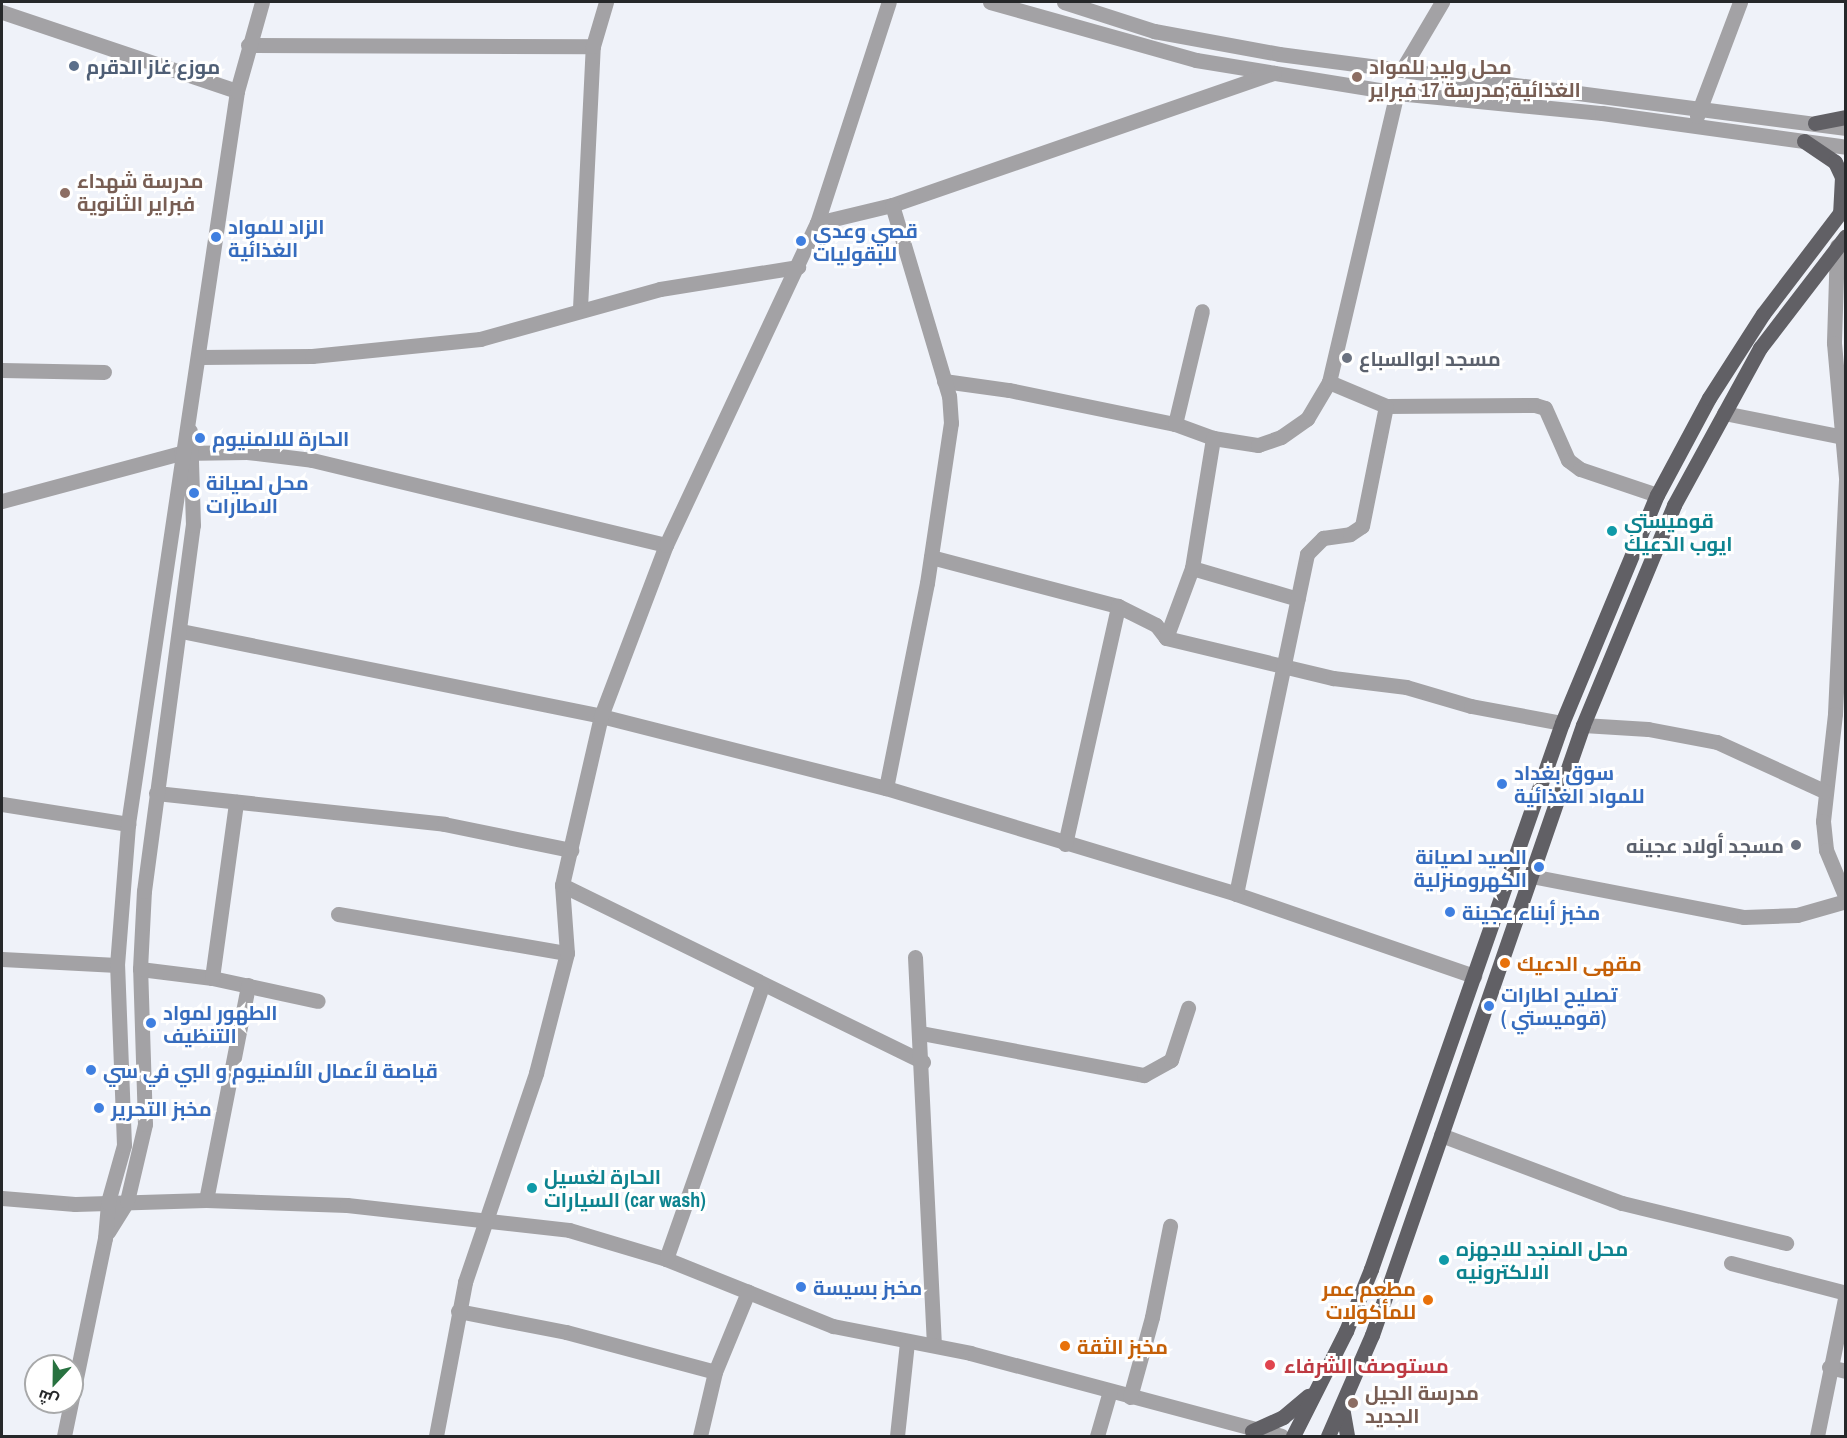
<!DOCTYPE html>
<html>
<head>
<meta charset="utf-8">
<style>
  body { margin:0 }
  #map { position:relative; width:1847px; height:1438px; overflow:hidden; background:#eff2f9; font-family:"Archivo Narrow",Cairo,sans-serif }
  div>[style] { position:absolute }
  .minor>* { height:15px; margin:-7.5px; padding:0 7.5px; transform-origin:7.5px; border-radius:7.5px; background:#a3a2a5 }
  .tertiary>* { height:15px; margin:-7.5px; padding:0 7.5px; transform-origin:7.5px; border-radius:7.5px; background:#a3a2a5 }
  .primary>* { height:15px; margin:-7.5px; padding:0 7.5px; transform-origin:7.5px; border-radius:7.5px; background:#616065 }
  .dots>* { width:16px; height:16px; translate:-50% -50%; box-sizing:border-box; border:3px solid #fff; border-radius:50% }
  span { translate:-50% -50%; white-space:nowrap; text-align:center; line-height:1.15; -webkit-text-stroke:6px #fff; paint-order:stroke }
  .service-label { font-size:20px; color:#4e5e75; font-weight:700 }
  .left { translate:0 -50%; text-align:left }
  .education-label { font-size:20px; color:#785e54; font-weight:700 }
  .shop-label { font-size:20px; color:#366cbe; font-weight:700 }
  .right { translate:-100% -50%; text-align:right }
  .worship-label { font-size:20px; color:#5b616d; font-weight:700 }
  .culture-label { font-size:20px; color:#0d838f; font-weight:700 }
  .food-label { font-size:20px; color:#c56008; font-weight:700 }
  .health-label { font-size:20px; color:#be3a42; font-weight:700 }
  .frame { position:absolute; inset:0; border:3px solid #26282a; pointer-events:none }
  .north { position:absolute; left:24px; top:1354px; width:60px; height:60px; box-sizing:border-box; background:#fff; border:2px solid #a8a9aa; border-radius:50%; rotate:202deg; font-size:16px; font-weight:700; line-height:24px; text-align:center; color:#26282a }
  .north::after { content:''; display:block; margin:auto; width:21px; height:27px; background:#287240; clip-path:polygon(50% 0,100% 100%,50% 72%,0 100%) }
</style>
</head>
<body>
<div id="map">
  <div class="minor">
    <div style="left:990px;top:2px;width:214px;rotate:15.7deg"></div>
    <div style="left:1196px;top:60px;width:204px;rotate:9.3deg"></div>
    <div style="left:1397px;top:93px;width:206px;rotate:5.6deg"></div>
    <div style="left:1602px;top:113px;width:246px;rotate:7.9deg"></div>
    <div style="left:1064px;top:2px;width:95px;rotate:17.9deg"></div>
    <div style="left:1154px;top:31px;width:127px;rotate:10.4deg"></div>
    <div style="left:1279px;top:54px;width:572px;rotate:7.44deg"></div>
    <div style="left:2px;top:12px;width:248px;rotate:18.6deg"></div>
    <div style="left:248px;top:45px;width:345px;rotate:0.2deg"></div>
    <div style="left:1403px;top:68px;width:77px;rotate:-59.4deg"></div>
    <div style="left:1697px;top:116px;width:122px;rotate:-69.3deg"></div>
    <div style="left:817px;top:223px;width:77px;rotate:-13.5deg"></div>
    <div style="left:892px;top:205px;width:404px;rotate:-19.1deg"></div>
    <div style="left:1837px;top:246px;width:97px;rotate:91.8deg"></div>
    <div style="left:1834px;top:343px;width:135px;rotate:84.9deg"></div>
    <div style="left:580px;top:308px;width:262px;rotate:-87.2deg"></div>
    <div style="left:593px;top:46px;width:46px;rotate:-73.5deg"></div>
    <div style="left:201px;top:357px;width:111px;rotate:-0.5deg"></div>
    <div style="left:312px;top:356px;width:169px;rotate:-5.8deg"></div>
    <div style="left:480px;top:339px;width:187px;rotate:-15.5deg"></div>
    <div style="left:660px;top:289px;width:140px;rotate:-9.1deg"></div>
    <div style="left:2px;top:370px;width:102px;rotate:1.1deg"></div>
    <div style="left:944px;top:381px;width:66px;rotate:7.9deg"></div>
    <div style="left:1009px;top:390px;width:169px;rotate:11.6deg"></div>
    <div style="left:1175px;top:424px;width:40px;rotate:20.2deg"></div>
    <div style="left:1213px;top:438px;width:46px;rotate:8.8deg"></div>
    <div style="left:1258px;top:445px;width:24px;rotate:-19deg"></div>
    <div style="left:1281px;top:437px;width:32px;rotate:-35deg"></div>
    <div style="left:1307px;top:419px;width:43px;rotate:-59.3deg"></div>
    <div style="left:1329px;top:382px;width:297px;rotate:-76.8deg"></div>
    <div style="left:1329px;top:382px;width:62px;rotate:22.8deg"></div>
    <div style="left:1386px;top:406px;width:149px;rotate:-0.4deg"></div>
    <div style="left:1535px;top:405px;width:10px;rotate:17deg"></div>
    <div style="left:1545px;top:408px;width:57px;rotate:66.1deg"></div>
    <div style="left:1568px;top:460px;width:15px;rotate:37deg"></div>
    <div style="left:1580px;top:469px;width:81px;rotate:18.7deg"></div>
    <div style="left:1724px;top:413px;width:121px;rotate:11.4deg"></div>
    <div style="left:1175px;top:424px;width:116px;rotate:-76.6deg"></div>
    <div style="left:1846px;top:480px;width:234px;rotate:92.7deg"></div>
    <div style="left:1835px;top:714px;width:108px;rotate:96.4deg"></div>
    <div style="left:1823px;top:821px;width:29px;rotate:84deg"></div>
    <div style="left:1826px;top:850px;width:52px;rotate:67.4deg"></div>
    <div style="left:2px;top:501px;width:185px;rotate:-15deg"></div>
    <div style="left:181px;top:453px;width:66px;rotate:-0.9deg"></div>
    <div style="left:247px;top:452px;width:65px;rotate:7deg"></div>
    <div style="left:312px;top:460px;width:364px;rotate:13.5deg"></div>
    <div style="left:931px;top:557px;width:193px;rotate:14.7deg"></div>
    <div style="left:1118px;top:606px;width:42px;rotate:26.6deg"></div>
    <div style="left:1156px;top:625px;width:16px;rotate:52deg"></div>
    <div style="left:1166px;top:638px;width:172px;rotate:13.5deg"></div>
    <div style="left:1333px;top:678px;width:74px;rotate:7deg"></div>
    <div style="left:1406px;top:687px;width:68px;rotate:16.3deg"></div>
    <div style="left:1471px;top:706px;width:93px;rotate:10.6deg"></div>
    <div style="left:1192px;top:568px;width:110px;rotate:16.3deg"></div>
    <div style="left:181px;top:631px;width:429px;rotate:11.4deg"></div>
    <div style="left:601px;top:716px;width:294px;rotate:14.2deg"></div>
    <div style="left:886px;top:788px;width:366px;rotate:16.8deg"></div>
    <div style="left:1236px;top:894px;width:252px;rotate:19deg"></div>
    <div style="left:1166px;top:638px;width:75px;rotate:-69.6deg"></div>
    <div style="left:1192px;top:568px;width:132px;rotate:-80.8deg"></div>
    <div style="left:1583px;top:725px;width:65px;rotate:3.5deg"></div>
    <div style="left:1648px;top:729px;width:70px;rotate:10.7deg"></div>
    <div style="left:1717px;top:742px;width:118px;rotate:24.6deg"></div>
    <div style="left:886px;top:788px;width:209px;rotate:-78.7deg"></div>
    <div style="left:927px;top:583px;width:162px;rotate:-81.5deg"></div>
    <div style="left:951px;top:423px;width:27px;rotate:-94deg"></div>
    <div style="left:949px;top:396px;width:199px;rotate:-106.6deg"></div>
    <div style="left:156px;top:793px;width:290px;rotate:6.1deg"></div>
    <div style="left:444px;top:824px;width:130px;rotate:11.6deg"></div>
    <div style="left:2px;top:804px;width:128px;rotate:9deg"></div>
    <div style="left:1065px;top:844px;width:244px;rotate:-77.4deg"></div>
    <div style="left:1531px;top:876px;width:217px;rotate:10.9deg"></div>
    <div style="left:1744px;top:917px;width:53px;rotate:-2.2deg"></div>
    <div style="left:1797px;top:915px;width:51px;rotate:-15.9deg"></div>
    <div style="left:562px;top:885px;width:402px;rotate:26.1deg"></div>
    <div style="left:1236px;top:894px;width:347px;rotate:-78.2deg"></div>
    <div style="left:1307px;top:554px;width:23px;rotate:-45deg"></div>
    <div style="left:1323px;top:538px;width:27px;rotate:-8deg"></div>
    <div style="left:1350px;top:534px;width:14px;rotate:-34deg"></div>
    <div style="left:1362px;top:526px;width:122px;rotate:-78.7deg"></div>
    <div style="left:338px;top:914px;width:232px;rotate:9.7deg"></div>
    <div style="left:915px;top:957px;width:388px;rotate:87.2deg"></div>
    <div style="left:2px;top:959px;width:115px;rotate:3deg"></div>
    <div style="left:140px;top:969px;width:73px;rotate:7.1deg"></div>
    <div style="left:212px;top:978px;width:108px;rotate:12.2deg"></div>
    <div style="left:212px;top:978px;width:178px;rotate:-82.2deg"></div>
    <div style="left:921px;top:1033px;width:227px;rotate:10.7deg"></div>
    <div style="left:1144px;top:1075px;width:31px;rotate:-29deg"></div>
    <div style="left:1171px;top:1060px;width:55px;rotate:-71.9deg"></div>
    <div style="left:1441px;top:1135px;width:193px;rotate:20.6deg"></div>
    <div style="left:1622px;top:1203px;width:169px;rotate:13.7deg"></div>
    <div style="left:2px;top:1198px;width:73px;rotate:4.7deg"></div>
    <div style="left:75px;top:1204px;width:131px;rotate:-1.7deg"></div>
    <div style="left:206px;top:1200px;width:141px;rotate:2deg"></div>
    <div style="left:347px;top:1205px;width:223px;rotate:6.4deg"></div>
    <div style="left:569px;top:1230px;width:101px;rotate:16.6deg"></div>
    <div style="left:666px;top:1259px;width:180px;rotate:21.9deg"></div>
    <div style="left:833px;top:1326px;width:140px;rotate:11.1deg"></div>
    <div style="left:970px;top:1353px;width:322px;rotate:14.9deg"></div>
    <div style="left:206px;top:1200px;width:219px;rotate:-78.9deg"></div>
    <div style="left:108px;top:1232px;width:36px;rotate:-58deg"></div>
    <div style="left:127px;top:1201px;width:79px;rotate:-76.8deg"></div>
    <div style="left:145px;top:1124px;width:155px;rotate:-91.8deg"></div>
    <div style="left:140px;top:969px;width:78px;rotate:-87.1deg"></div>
    <div style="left:144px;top:891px;width:369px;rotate:-82.4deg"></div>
    <div style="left:193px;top:525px;width:94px;rotate:-91.8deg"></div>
    <div style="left:666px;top:1259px;width:288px;rotate:-70.6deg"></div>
    <div style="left:1731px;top:1263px;width:119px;rotate:14.6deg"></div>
    <div style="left:458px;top:1311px;width:110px;rotate:11deg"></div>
    <div style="left:566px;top:1332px;width:154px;rotate:15deg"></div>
    <div style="left:1829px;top:1367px;width:17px;rotate:13deg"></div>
    <div style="left:1130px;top:1397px;width:83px;rotate:-74.6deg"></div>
    <div style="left:1152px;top:1317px;width:93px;rotate:-78.8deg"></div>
    <div style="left:64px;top:1436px;width:202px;rotate:-78.3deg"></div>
    <div style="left:105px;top:1238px;width:36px;rotate:-85deg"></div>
    <div style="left:108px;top:1202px;width:59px;rotate:-74.3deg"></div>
    <div style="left:124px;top:1145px;width:180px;rotate:-92.2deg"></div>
    <div style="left:117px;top:965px;width:141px;rotate:-85.5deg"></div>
    <div style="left:128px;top:824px;width:741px;rotate:-81.54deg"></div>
    <div style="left:237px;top:91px;width:92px;rotate:-74.3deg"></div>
    <div style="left:700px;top:1436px;width:66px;rotate:-76.8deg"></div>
    <div style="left:715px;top:1372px;width:87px;rotate:-67.6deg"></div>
    <div style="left:897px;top:1436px;width:95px;rotate:-83.9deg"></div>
    <div style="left:1097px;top:1436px;width:47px;rotate:-73.9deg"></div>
    <div style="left:1817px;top:1436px;width:145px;rotate:-78.5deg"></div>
  </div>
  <div class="tertiary">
    <div style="left:436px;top:1436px;width:157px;rotate:-79.3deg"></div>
    <div style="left:465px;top:1282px;width:221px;rotate:-71.2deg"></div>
    <div style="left:536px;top:1073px;width:124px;rotate:-75.5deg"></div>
    <div style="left:567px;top:953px;width:68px;rotate:-94.2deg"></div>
    <div style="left:562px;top:885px;width:173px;rotate:-77deg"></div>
    <div style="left:601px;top:716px;width:183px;rotate:-69.2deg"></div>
    <div style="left:666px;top:545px;width:356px;rotate:-64.9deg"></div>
    <div style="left:817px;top:223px;width:232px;rotate:-72deg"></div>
  </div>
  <div class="primary">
    <div style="left:1815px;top:123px;width:32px;rotate:-11deg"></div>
    <div style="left:1804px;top:141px;width:37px;rotate:34deg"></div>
    <div style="left:1835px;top:162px;width:17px;rotate:65deg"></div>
    <div style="left:1842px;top:177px;width:35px;rotate:93deg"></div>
    <div style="left:1342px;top:1407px;width:29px;rotate:80deg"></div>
    <div style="left:1252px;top:1431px;width:34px;rotate:-24deg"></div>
    <div style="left:1283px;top:1417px;width:33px;rotate:-40deg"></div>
    <div style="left:1293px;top:1436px;width:118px;rotate:-63.2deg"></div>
    <div style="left:1346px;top:1331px;width:67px;rotate:-68deg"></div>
    <div style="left:1371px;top:1269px;width:578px;rotate:-70.72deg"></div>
    <div style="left:1562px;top:723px;width:247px;rotate:-67.4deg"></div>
    <div style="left:1657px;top:495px;width:110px;rotate:-61.8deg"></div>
    <div style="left:1709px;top:398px;width:100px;rotate:-57.3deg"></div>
    <div style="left:1763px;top:314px;width:137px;rotate:-52.7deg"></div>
    <div style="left:1328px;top:1436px;width:110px;rotate:-66.5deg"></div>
    <div style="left:1372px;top:1335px;width:645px;rotate:-70.92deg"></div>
    <div style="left:1583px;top:725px;width:238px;rotate:-67.5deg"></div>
    <div style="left:1674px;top:505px;width:179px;rotate:-61.3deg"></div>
    <div style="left:1760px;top:348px;width:141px;rotate:-52.5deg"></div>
  </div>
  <div class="dots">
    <div style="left:74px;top:66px;background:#5c6f8a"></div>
    <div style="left:1357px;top:77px;background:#8d6e63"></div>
    <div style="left:65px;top:193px;background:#8d6e63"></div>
    <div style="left:216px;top:237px;background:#3f7fe0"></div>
    <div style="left:801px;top:241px;background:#3f7fe0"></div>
    <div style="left:1347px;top:358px;background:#6b7280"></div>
    <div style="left:200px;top:438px;background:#3f7fe0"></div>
    <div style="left:194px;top:493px;background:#3f7fe0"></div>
    <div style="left:1612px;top:531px;background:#0f9aa8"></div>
    <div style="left:1502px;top:784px;background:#3f7fe0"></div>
    <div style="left:1796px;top:845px;background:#6b7280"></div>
    <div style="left:1539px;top:867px;background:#3f7fe0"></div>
    <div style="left:1450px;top:912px;background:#3f7fe0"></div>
    <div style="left:1505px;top:963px;background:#e8710a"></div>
    <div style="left:1489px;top:1006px;background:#3f7fe0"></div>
    <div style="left:151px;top:1023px;background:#3f7fe0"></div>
    <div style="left:91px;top:1070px;background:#3f7fe0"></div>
    <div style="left:99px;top:1108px;background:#3f7fe0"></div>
    <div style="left:532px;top:1188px;background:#0f9aa8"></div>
    <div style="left:1444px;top:1260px;background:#0f9aa8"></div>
    <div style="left:801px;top:1287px;background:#3f7fe0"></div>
    <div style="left:1428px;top:1300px;background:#e8710a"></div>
    <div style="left:1065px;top:1346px;background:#e8710a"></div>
    <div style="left:1270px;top:1365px;background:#e0444e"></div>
    <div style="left:1353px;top:1403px;background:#8d6e63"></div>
  </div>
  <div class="service-label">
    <span class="left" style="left:86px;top:66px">موزع غاز الدقرم</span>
  </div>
  <div class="education-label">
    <span class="left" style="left:1369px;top:78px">محل وليد للمواد<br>الغذائية;مدرسة 17 فبراير</span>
    <span class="left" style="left:77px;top:192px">مدرسة شهداء<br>فبراير الثانوية</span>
    <span class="left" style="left:1365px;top:1404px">مدرسة الجيل<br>الجديد</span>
  </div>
  <div class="shop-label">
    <span class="left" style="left:228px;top:238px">الزاد للمواد<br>الغذائية</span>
    <span class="left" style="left:813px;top:242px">قصي وعدي<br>للبقوليات</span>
    <span class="left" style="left:212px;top:438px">الحارة للالمنيوم</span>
    <span class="left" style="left:206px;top:494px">محل لصيانة<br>الاطارات</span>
    <span class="left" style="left:1514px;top:784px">سوق بغداد<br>للمواد الغذائية</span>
    <span class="right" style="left:1527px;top:868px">الصيد لصيانة<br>الكهرومنزلية</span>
    <span class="left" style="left:1462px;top:912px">مخبز أبناء عجينة</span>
    <span class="left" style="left:1501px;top:1006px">تصليح اطارات<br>( قوميستي)</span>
    <span class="left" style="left:163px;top:1024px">الطهور لمواد<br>التنظيف</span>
    <span class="left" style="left:103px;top:1070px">قباصة لأعمال الألمنيوم و البي في سي</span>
    <span class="left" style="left:111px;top:1108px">مخبز التحرير</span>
    <span class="left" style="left:813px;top:1287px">مخبز بسيسة</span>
  </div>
  <div class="worship-label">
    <span class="left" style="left:1359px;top:358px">مسجد ابوالسباع</span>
    <span class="right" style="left:1784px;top:845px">مسجد أولاد عجينه</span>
  </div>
  <div class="culture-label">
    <span class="left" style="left:1624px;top:532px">قوميستي<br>ايوب الدعيك</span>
    <span class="left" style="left:544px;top:1188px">الحارة لغسيل<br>السيارات (car wash)</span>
    <span class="left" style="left:1456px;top:1260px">محل المنجد للاجهزه<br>الالكترونيه</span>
  </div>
  <div class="food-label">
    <span class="left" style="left:1517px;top:963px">مقهى الدعيك</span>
    <span class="right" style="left:1416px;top:1300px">مطعم عمر<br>للمأكولات</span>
    <span class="left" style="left:1077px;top:1346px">مخبز الثقة</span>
  </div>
  <div class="health-label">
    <span class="left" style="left:1284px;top:1365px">مستوصف الشرفاء</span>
  </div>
  <div class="frame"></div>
  <div class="north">ش</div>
</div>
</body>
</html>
